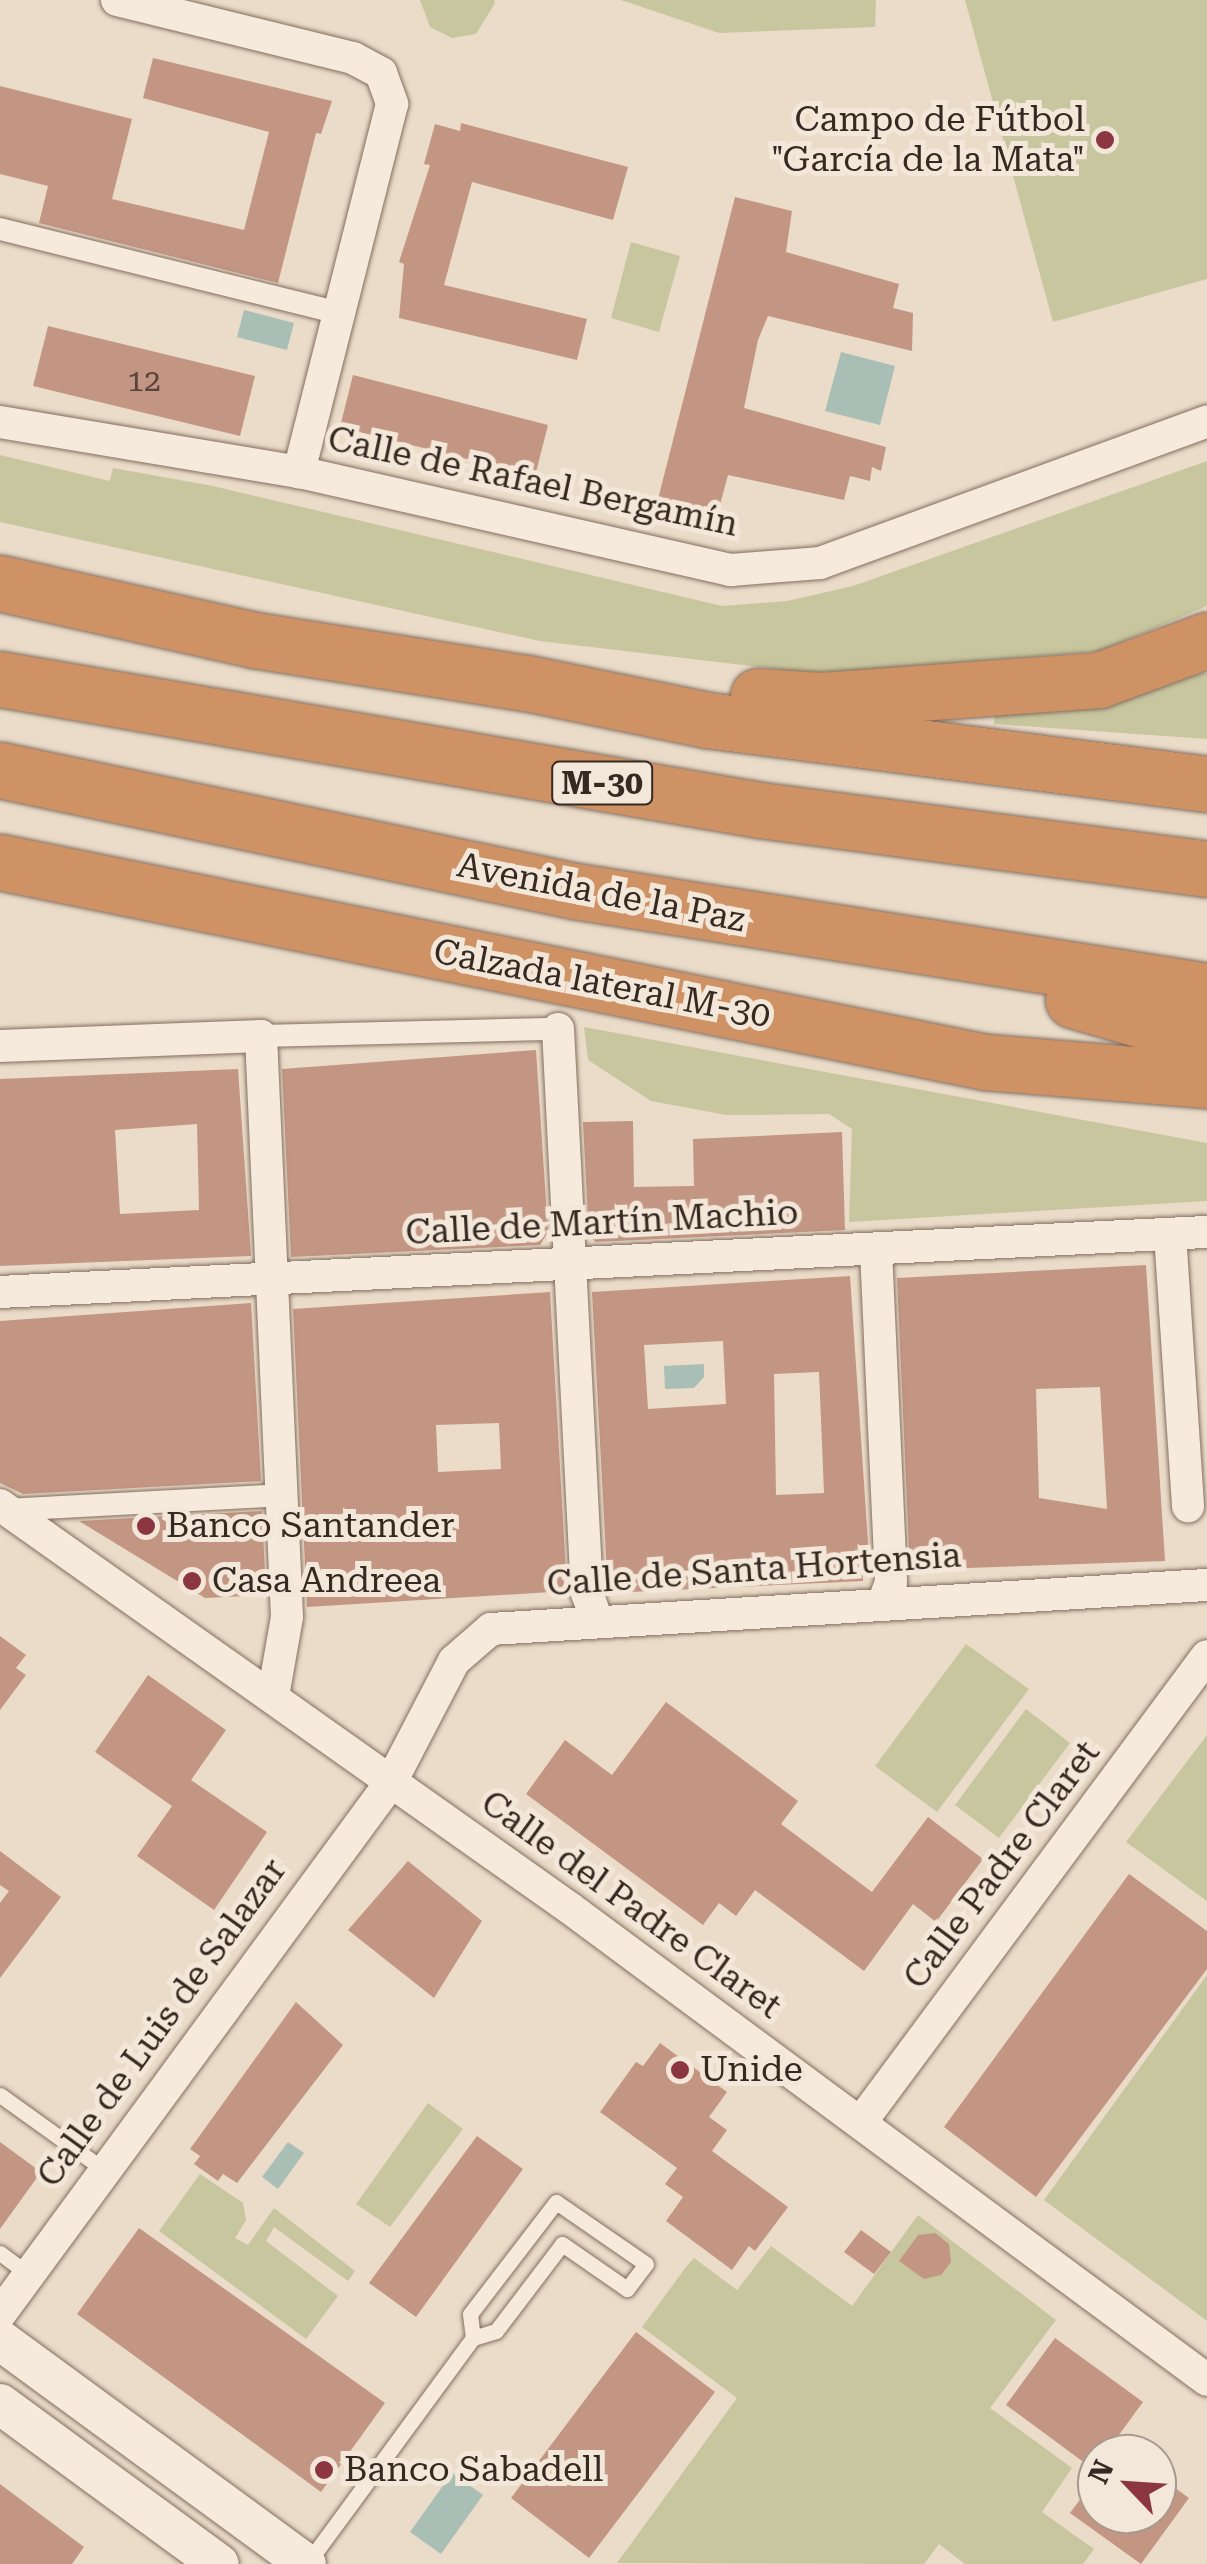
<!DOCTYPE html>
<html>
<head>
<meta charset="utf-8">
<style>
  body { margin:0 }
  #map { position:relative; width:1207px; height:2564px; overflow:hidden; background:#eadcc9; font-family:"Roboto Serif",serif }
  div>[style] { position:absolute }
  .green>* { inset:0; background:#c7c69e }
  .water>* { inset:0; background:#a9bfb5 }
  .building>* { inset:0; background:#c39683 }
  .roads { filter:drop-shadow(0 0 2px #846e60) drop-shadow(0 0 2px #846e60) }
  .service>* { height:15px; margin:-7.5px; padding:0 7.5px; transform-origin:7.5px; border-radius:7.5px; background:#f5eadb }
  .pedestrian>* { height:22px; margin:-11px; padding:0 11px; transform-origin:11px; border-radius:11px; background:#f5eadb }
  .minor>* { height:32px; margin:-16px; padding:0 16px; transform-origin:16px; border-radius:16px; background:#f5eadb }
  .tertiary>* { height:40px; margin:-20px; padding:0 20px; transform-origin:20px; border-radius:20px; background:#f5eadb }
  .motorway>* { height:55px; margin:-27.5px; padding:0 27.5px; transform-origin:27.5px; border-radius:27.5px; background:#ce9264 }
  .dots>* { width:28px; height:28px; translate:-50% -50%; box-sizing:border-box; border:5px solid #f2e7d8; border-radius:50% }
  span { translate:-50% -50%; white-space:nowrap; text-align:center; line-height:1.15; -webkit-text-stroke:10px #f2e7d8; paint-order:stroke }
  .number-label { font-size:30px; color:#59443a }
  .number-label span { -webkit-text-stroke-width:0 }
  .shield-label span { padding:2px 8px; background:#f2e7d8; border:2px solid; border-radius:8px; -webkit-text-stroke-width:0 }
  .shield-label { font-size:32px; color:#362921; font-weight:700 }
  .poi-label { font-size:35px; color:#362921 }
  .right { translate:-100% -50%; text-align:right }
  .left { translate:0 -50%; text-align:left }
  .street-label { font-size:35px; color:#362921 }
  .north { position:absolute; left:1077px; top:2434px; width:100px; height:100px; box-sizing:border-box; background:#f2e7d8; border:2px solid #a79b8f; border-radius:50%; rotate:295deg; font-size:28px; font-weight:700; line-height:40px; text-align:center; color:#362921 }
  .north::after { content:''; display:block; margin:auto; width:35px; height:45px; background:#8c3642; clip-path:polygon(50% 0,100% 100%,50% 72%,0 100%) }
</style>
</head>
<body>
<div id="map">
  <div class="green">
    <div style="clip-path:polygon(420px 0,494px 0,495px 3px,476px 34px,452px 38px,430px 27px)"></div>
    <div style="clip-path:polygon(621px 0,876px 0,875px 27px,719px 33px)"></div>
    <div style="clip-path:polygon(965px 0,1207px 0,1207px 279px,1053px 322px)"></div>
    <div style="clip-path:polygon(631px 242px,680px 256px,659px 332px,611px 318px)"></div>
    <div style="clip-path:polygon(0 455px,110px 481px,113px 468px,213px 486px,722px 606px,787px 601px,853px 586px,1207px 461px,1207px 606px,1101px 651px,819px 674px,540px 641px,0 522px)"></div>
    <div style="clip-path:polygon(1207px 673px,1207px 739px,994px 724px,995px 711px)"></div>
    <div style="clip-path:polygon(584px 1027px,1207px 1143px,1207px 1201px,849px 1222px,852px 1129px,829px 1114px,726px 1115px,651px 1101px,588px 1060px)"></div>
    <div style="clip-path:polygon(966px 1644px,1029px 1689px,937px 1812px,875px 1766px)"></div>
    <div style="clip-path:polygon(1026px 1709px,1070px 1743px,999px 1838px,955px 1805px)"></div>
    <div style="clip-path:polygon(1207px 1735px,1207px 1901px,1126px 1842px)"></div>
    <div style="clip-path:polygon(1207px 1975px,1207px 2321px,1044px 2200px)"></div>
    <div style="clip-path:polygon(428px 2103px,463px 2129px,390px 2227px,356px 2204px)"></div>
    <div style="clip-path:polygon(200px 2174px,243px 2203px,246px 2220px,235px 2238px,248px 2245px,274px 2208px,355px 2271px,348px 2281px,274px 2227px,266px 2241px,338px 2296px,306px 2339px,159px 2231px)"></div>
    <div style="clip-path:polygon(918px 2215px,1056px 2320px,990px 2408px,1072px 2468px,1042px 2512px,1094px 2549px,1083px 2564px,965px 2564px,939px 2544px,924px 2564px,617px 2563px,737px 2398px,642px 2327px,686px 2267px,694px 2258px,737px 2290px,771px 2246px,852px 2306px)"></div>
  </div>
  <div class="water">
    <div style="clip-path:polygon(244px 310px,294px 323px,287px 350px,237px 337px)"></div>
    <div style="clip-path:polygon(841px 352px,895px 366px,880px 425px,825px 411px)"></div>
    <div style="clip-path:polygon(704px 1364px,704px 1377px,694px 1388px,665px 1389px,664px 1366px)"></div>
    <div style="clip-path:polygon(288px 2142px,304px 2153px,278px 2189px,262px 2177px)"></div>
    <div style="clip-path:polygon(452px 2473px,483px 2495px,441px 2554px,410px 2532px)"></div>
  </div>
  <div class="building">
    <div style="clip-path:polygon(153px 58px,332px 101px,321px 134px,316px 133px,278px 283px,39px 223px,48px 186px,0 174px,0 86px,132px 119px,112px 199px,244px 230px,269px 132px,143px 98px)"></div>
    <div style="clip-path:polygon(461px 123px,628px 167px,613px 220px,472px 182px,444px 285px,587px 319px,577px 360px,399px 318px,404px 264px,399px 262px,430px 165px,424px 164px,435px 124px,460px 131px)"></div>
    <div style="clip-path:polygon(735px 197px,792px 211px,786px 252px,899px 284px,893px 308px,913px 313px,912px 351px,768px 316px,758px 340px,744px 408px,886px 447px,881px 471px,872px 467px,870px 481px,850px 476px,844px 500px,728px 475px,718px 512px,658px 499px)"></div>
    <div style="clip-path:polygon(48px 326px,255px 376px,240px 436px,33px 386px)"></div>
    <div style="clip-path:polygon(353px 375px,548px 425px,535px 476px,340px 427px)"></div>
    <div style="clip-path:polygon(536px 1050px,548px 1232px,540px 1245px,291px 1257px,282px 1069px)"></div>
    <div style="clip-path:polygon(evenodd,238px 1069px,251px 1256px,0 1266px,0 1079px,238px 1069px,197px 1124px,199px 1210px,120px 1214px,115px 1130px,197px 1124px)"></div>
    <div style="clip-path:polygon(633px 1121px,634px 1187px,694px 1186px,693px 1139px,842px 1132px,845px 1230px,596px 1242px,589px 1237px,583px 1122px)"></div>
    <div style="clip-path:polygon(evenodd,1146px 1265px,1165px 1561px,910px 1570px,897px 1278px,1146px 1265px,1100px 1387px,1107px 1509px,1039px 1498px,1036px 1389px,1100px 1387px)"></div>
    <div style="clip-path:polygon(evenodd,850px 1276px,870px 1572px,863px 1572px,863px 1581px,608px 1593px,592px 1292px,850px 1276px,723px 1341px,726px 1404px,648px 1409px,644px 1345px,723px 1341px,850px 1276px,819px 1372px,824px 1493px,776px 1495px,774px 1374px,819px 1372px)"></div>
    <div style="clip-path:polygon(evenodd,550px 1292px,567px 1591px,307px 1607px,293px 1309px,550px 1292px,499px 1423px,501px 1469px,438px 1472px,436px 1425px,499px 1423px)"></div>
    <div style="clip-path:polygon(251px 1303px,261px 1481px,23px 1494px,0 1483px,0 1321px)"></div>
    <div style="clip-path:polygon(262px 1511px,266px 1595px,205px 1598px,79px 1521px)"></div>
    <div style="clip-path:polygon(0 1636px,26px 1655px,16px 1668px,26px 1675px,0 1710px)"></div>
    <div style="clip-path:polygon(148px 1675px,226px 1730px,191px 1780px,267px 1832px,214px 1910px,137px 1856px,172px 1806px,95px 1752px)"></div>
    <div style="clip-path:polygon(666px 1702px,798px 1801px,781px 1824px,872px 1892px,928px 1817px,983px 1859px,936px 1922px,913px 1904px,864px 1971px,755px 1890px,736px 1916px,719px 1903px,703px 1925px,526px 1794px,565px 1740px,612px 1775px)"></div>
    <div style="clip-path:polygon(0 1851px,61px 1897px,0 1978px,0 1903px,9px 1891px,0 1885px)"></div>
    <div style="clip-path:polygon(408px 1861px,482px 1921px,434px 1998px,348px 1930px)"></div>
    <div style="clip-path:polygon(1129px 1874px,1207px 1931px,1207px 1969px,1036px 2197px,944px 2127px)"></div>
    <div style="clip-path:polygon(296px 2002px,343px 2045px,237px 2183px,223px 2174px,218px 2181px,194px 2164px,200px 2156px,190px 2149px)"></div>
    <div style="clip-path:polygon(660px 2043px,727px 2092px,709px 2117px,727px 2130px,712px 2151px,788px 2207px,755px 2251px,749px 2246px,732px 2270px,666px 2221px,683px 2197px,665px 2184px,677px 2168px,600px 2112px,636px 2062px,643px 2066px)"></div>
    <div style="clip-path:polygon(477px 2136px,523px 2169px,416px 2317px,369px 2283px)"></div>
    <div style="clip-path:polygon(0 2142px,41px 2172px,0 2229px)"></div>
    <div style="clip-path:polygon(139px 2228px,385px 2403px,321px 2492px,77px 2314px)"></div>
    <div style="clip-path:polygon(861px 2230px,891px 2252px,874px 2274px,844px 2252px)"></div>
    <div style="clip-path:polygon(935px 2233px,949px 2244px,951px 2262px,941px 2275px,924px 2279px,899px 2261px,918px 2235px)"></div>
    <div style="clip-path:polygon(636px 2332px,715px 2392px,589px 2558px,511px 2498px)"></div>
    <div style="clip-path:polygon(1055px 2338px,1143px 2402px,1105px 2454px,1097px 2454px,1097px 2472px,1006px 2405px)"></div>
    <div style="clip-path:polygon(1157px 2475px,1189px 2498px,1141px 2564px,1070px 2513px,1097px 2477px,1097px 2514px,1157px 2514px)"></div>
    <div style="clip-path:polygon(0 2484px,84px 2547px,72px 2564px,0 2564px)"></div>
  </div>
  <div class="roads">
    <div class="service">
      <div style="left:0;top:2095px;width:127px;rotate:35.7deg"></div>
      <div style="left:0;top:2253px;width:35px;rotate:37deg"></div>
      <div style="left:309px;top:2561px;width:277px;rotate:-53.7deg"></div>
      <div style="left:473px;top:2338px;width:24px;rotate:-17deg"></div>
      <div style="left:496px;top:2331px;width:109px;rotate:-52.8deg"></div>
      <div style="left:562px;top:2244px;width:79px;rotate:34.7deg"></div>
      <div style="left:627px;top:2289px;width:31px;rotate:-53deg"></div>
      <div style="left:646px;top:2264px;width:109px;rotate:-145.4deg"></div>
      <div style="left:556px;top:2202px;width:141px;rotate:127.5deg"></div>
      <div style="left:470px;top:2314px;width:24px;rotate:83deg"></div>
    </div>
    <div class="pedestrian">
      <div style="left:0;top:229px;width:349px;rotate:13.9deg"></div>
      <div style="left:261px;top:1036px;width:297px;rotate:-1.4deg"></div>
      <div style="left:7px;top:1510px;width:277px;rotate:-3.1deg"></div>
    </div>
    <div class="minor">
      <div style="left:117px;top:0;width:243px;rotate:13.8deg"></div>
      <div style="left:353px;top:58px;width:32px;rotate:28deg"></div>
      <div style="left:381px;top:73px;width:33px;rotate:70deg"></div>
      <div style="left:392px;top:104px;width:380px;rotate:104.2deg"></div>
      <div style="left:0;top:422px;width:303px;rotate:9.5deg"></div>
      <div style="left:299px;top:472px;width:443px;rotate:12.8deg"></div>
      <div style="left:731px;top:570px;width:89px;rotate:-4.5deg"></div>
      <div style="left:820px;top:563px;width:412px;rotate:-20.1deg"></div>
      <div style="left:558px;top:1029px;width:565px;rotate:87.06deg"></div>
      <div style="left:587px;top:1593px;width:30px;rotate:70deg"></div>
      <div style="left:0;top:1046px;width:261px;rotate:-2.2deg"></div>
      <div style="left:261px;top:1036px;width:582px;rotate:87.44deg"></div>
      <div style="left:287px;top:1617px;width:80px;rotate:100deg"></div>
      <div style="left:1170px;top:1234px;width:273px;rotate:86.2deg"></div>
      <div style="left:876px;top:1250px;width:332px;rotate:87.4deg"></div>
      <div style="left:891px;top:1582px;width:20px;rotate:110deg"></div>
      <div style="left:0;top:1292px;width:1208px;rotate:-2.85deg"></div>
      <div style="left:0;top:1505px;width:699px;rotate:35.28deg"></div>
      <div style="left:571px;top:1909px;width:791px;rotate:36.52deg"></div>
      <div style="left:861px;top:2122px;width:580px;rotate:-53.41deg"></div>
      <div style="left:0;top:2314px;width:660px;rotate:-53.69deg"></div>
      <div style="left:391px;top:1782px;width:136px;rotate:-62.5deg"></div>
      <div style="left:454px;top:1661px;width:49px;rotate:-40.9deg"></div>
      <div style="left:491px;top:1629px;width:717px;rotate:-3.52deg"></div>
    </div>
    <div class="tertiary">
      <div style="left:0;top:2340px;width:379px;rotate:36.2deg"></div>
      <div style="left:0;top:2404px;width:271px;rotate:36.2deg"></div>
    </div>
    <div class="motorway">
      <div style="left:0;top:583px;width:260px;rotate:12.6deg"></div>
      <div style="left:254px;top:640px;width:276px;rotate:9deg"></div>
      <div style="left:527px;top:683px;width:184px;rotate:11.6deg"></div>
      <div style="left:707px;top:720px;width:504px;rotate:7.29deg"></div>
      <div style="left:0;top:679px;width:771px;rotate:9.78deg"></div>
      <div style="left:760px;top:810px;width:451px;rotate:7.5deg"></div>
      <div style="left:758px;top:696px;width:63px;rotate:3.6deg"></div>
      <div style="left:821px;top:700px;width:279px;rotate:-4.1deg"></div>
      <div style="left:1099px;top:680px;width:115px;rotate:-20.3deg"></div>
      <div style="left:0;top:770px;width:588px;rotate:11.88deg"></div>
      <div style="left:575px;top:891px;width:640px;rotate:8.99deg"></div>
      <div style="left:0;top:862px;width:1006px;rotate:11.47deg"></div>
      <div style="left:986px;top:1062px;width:222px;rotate:4.7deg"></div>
      <div style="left:1073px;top:1000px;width:140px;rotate:16.2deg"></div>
    </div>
  </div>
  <div class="dots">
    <div style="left:1105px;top:140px;background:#8c3642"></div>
    <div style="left:146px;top:1526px;background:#8c3642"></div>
    <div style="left:192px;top:1581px;background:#8c3642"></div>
    <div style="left:680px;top:2070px;background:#8c3642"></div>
    <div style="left:324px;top:2470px;background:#8c3642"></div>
  </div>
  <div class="number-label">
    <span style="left:144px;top:381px">12</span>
  </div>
  <div class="shield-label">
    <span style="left:602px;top:783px">M-30</span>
  </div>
  <div class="poi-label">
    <span class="right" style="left:1085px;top:140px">Campo de Fútbol<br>"García de la Mata"</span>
    <span class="left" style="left:166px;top:1526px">Banco Santander</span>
    <span class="left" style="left:212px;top:1581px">Casa Andreea</span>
    <span class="left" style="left:700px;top:2070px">Unide</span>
    <span class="left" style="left:344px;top:2470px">Banco Sabadell</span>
  </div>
  <div class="street-label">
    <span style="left:533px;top:482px;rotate:12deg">Calle de Rafael Bergamín</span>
    <span style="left:601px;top:893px;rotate:11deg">Avenida de la Paz</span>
    <span style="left:602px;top:984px;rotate:11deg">Calzada lateral M-30</span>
    <span style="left:602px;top:1223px;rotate:-3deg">Calle de Martín Machio</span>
    <span style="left:754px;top:1570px;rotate:-4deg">Calle de Santa Hortensia</span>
    <span style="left:1002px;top:1865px;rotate:-53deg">Calle Padre Claret</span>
    <span style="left:631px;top:1905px;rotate:36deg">Calle del Padre Claret</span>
    <span style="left:162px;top:2023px;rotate:-54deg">Calle de Luis de Salazar</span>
  </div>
  <div class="north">N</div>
</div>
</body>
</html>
